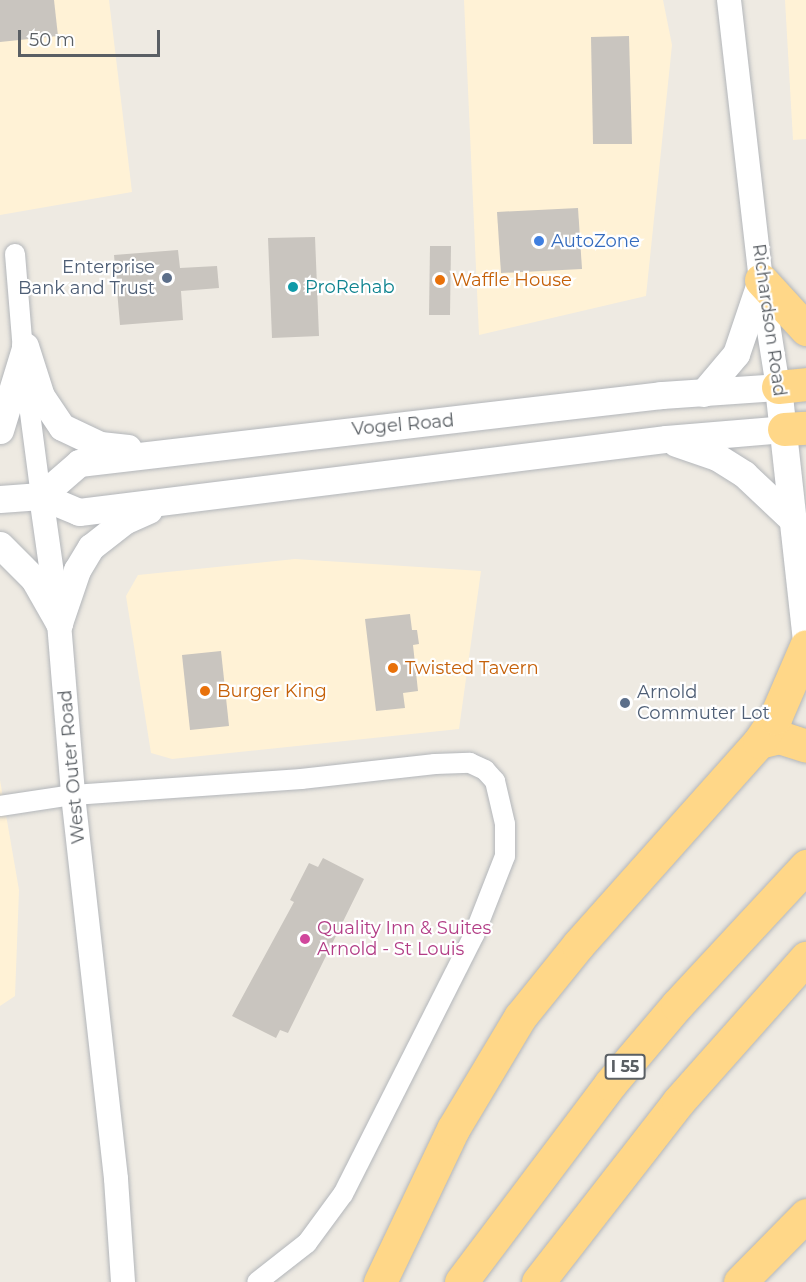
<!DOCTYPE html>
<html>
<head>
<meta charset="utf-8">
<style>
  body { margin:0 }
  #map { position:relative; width:806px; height:1282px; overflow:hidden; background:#eeeae2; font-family:Montserrat,sans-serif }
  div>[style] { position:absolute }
  .commercial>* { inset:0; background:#fff2d6 }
  .building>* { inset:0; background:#c9c5bf }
  .roads { filter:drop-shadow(0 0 2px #b3b6ba) drop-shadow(0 0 2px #b3b6ba) }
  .minor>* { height:20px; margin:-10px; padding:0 10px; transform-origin:10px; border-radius:10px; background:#fff }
  .tertiary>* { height:24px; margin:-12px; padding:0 12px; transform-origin:12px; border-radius:12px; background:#fff }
  .secondary>* { height:27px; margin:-13.5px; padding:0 13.5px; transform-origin:13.5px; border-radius:13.5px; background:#fff }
  .motorway>* { height:33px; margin:-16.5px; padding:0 16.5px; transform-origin:16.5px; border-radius:16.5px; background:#ffd788 }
  .dots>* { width:16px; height:16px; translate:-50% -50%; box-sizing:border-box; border:3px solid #fff; border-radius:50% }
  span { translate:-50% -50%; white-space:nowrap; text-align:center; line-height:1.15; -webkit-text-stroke:4.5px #fff; paint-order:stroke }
  .shield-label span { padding:2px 4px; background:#fff; border:2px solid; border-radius:4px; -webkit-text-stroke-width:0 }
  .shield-label { font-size:16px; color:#5a5f64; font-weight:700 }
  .shop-label { font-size:18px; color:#366cbe }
  .left { translate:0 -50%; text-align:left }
  .service-label { font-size:18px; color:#4e5e75 }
  .right { translate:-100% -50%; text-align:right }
  .food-label { font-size:18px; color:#c56008 }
  .culture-label { font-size:18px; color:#0d838f }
  .street-label { font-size:18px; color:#5a5f64 }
  .hotel-label { font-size:18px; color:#b23c85 }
  .scale { position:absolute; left:18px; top:30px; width:142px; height:27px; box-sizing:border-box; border:3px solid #5a5f64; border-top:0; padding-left:8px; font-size:18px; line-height:21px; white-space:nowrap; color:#5a5f64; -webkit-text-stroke:4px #fff; paint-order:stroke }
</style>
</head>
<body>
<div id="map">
  <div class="commercial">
    <div style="clip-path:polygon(0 0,109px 0,132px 192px,0 215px)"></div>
    <div style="clip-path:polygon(464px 0,663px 0,672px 45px,646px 296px,479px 335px)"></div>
    <div style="clip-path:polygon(785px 0,806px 0,806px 139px,793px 140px)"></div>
    <div style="clip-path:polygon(295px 559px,481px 571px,459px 729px,172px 759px,151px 753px,126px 596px,138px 575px)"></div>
    <div style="clip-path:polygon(0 780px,19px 890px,15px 996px,0 1006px)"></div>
  </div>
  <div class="building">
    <div style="clip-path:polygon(0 0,54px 0,58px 36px,0 42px)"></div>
    <div style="clip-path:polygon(629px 36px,632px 144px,593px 144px,591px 37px)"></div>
    <div style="clip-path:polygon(578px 208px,582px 269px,501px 273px,497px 212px)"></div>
    <div style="clip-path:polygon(315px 237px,319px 336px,272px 338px,268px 238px)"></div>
    <div style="clip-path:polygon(430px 246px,451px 246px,450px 315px,429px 315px)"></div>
    <div style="clip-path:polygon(178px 250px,180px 268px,217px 266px,219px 288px,181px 291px,183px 320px,120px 325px,114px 255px)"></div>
    <div style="clip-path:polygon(410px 614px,412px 630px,417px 630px,419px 644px,413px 645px,418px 691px,403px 693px,405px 708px,376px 711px,365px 619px)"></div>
    <div style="clip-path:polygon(221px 651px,229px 726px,190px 730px,182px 655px)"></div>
    <div style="clip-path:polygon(323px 858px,364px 879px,288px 1033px,280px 1030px,276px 1038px,232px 1016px,294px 902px,290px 900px,309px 863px,318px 867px)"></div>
  </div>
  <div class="roads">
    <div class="minor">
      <div style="left:15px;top:254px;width:121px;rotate:85.3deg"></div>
      <div style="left:25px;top:375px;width:122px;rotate:82.5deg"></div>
      <div style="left:0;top:806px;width:74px;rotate:-8.6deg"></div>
      <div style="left:73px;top:795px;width:229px;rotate:-4deg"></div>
      <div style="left:301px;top:779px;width:135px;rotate:-6.4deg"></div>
      <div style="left:435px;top:764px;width:35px;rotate:-2deg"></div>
      <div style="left:470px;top:763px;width:17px;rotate:25deg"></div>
      <div style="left:485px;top:770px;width:15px;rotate:48deg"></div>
      <div style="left:495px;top:781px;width:44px;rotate:76.9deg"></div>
      <div style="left:505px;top:824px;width:32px;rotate:90deg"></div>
      <div style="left:505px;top:856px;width:85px;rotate:111.4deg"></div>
      <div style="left:474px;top:935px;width:290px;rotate:116.8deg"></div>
      <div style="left:343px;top:1194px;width:61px;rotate:126.3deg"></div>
      <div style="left:307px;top:1243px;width:63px;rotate:142deg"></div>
    </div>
    <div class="tertiary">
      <div style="left:729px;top:0;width:282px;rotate:83.5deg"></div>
      <div style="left:761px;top:280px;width:108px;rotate:81deg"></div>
      <div style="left:41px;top:496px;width:128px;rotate:81.9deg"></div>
      <div style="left:59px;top:623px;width:173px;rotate:85.3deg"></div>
      <div style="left:73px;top:795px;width:386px;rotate:83.6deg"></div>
      <div style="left:116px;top:1179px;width:103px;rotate:86.1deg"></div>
    </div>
    <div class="secondary">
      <div style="left:25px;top:346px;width:52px;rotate:72.3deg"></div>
      <div style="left:41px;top:396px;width:37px;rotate:56deg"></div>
      <div style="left:62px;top:427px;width:42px;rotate:25.3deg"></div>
      <div style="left:100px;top:445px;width:28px;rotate:6deg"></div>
      <div style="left:703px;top:393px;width:51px;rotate:-49.8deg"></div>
      <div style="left:736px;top:354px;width:78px;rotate:-71.3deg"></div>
      <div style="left:0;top:430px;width:86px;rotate:-73deg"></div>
      <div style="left:676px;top:443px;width:43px;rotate:18.9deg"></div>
      <div style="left:717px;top:457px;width:32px;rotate:32deg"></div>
      <div style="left:744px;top:474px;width:71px;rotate:43.3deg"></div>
      <div style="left:41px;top:496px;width:50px;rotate:-41deg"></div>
      <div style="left:79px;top:463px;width:586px;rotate:-6.66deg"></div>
      <div style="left:661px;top:395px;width:117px;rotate:-3.9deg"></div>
      <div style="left:778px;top:387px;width:256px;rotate:83.7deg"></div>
      <div style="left:0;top:499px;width:41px;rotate:-4.2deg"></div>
      <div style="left:41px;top:496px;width:41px;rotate:22.8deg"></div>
      <div style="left:79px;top:512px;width:592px;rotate:-7.09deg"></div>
      <div style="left:666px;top:439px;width:118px;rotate:-4.8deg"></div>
      <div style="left:0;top:545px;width:48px;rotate:45deg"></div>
      <div style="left:34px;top:579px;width:51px;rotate:60.4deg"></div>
      <div style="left:59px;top:623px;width:56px;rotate:-71.2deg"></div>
      <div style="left:77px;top:570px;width:27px;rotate:-59deg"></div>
      <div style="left:91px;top:547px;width:42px;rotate:-38.2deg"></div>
      <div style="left:124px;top:521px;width:27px;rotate:-24deg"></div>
    </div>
    <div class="motorway">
      <div style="left:761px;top:280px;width:67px;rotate:47.4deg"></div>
      <div style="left:778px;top:387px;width:28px;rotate:-6deg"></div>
      <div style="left:784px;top:429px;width:22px;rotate:-3deg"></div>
      <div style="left:759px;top:742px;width:21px;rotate:-14deg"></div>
      <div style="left:779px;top:737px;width:28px;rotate:18deg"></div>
      <div style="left:380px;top:1282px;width:170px;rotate:-64.5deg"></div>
      <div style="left:453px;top:1129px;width:131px;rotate:-59.1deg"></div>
      <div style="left:520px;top:1017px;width:92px;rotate:-51.1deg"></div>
      <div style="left:578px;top:945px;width:272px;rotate:-48.3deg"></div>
      <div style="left:759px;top:742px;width:29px;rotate:-56deg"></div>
      <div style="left:775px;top:718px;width:78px;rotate:-66.7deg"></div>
      <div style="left:461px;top:1282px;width:248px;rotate:-53deg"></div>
      <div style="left:610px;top:1084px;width:104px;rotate:-49.7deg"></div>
      <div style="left:677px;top:1005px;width:190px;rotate:-47.1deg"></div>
      <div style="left:538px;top:1282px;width:228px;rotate:-52.1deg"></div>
      <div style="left:678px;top:1102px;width:193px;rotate:-48.4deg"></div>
      <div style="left:740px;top:1282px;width:94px;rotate:-45.4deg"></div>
    </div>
  </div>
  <div class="dots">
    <div style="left:539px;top:241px;background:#3f7fe0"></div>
    <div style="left:167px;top:278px;background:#5c6f8a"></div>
    <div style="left:440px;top:280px;background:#e8710a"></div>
    <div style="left:293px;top:287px;background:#0f9aa8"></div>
    <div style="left:393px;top:668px;background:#e8710a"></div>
    <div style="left:205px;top:691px;background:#e8710a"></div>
    <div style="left:625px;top:703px;background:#5c6f8a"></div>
    <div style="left:305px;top:939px;background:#d1479c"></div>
  </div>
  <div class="shield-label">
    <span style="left:625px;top:1067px">I 55</span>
  </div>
  <div class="shop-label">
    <span class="left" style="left:551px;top:241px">AutoZone</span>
  </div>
  <div class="service-label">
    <span class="right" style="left:155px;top:278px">Enterprise<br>Bank and Trust</span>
    <span class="left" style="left:637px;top:703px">Arnold<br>Commuter Lot</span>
  </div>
  <div class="food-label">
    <span class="left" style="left:452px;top:280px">Waffle House</span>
    <span class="left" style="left:405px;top:668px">Twisted Tavern</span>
    <span class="left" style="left:217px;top:691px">Burger King</span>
  </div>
  <div class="culture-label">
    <span class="left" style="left:305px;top:287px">ProRehab</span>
  </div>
  <div class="street-label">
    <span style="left:769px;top:320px;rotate:82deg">Richardson Road</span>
    <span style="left:403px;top:425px;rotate:-5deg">Vogel Road</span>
    <span style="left:72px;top:767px;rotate:-95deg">West Outer Road</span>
  </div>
  <div class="hotel-label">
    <span class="left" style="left:317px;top:939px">Quality Inn &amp; Suites<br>Arnold - St Louis</span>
  </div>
  <div class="scale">50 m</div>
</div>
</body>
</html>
